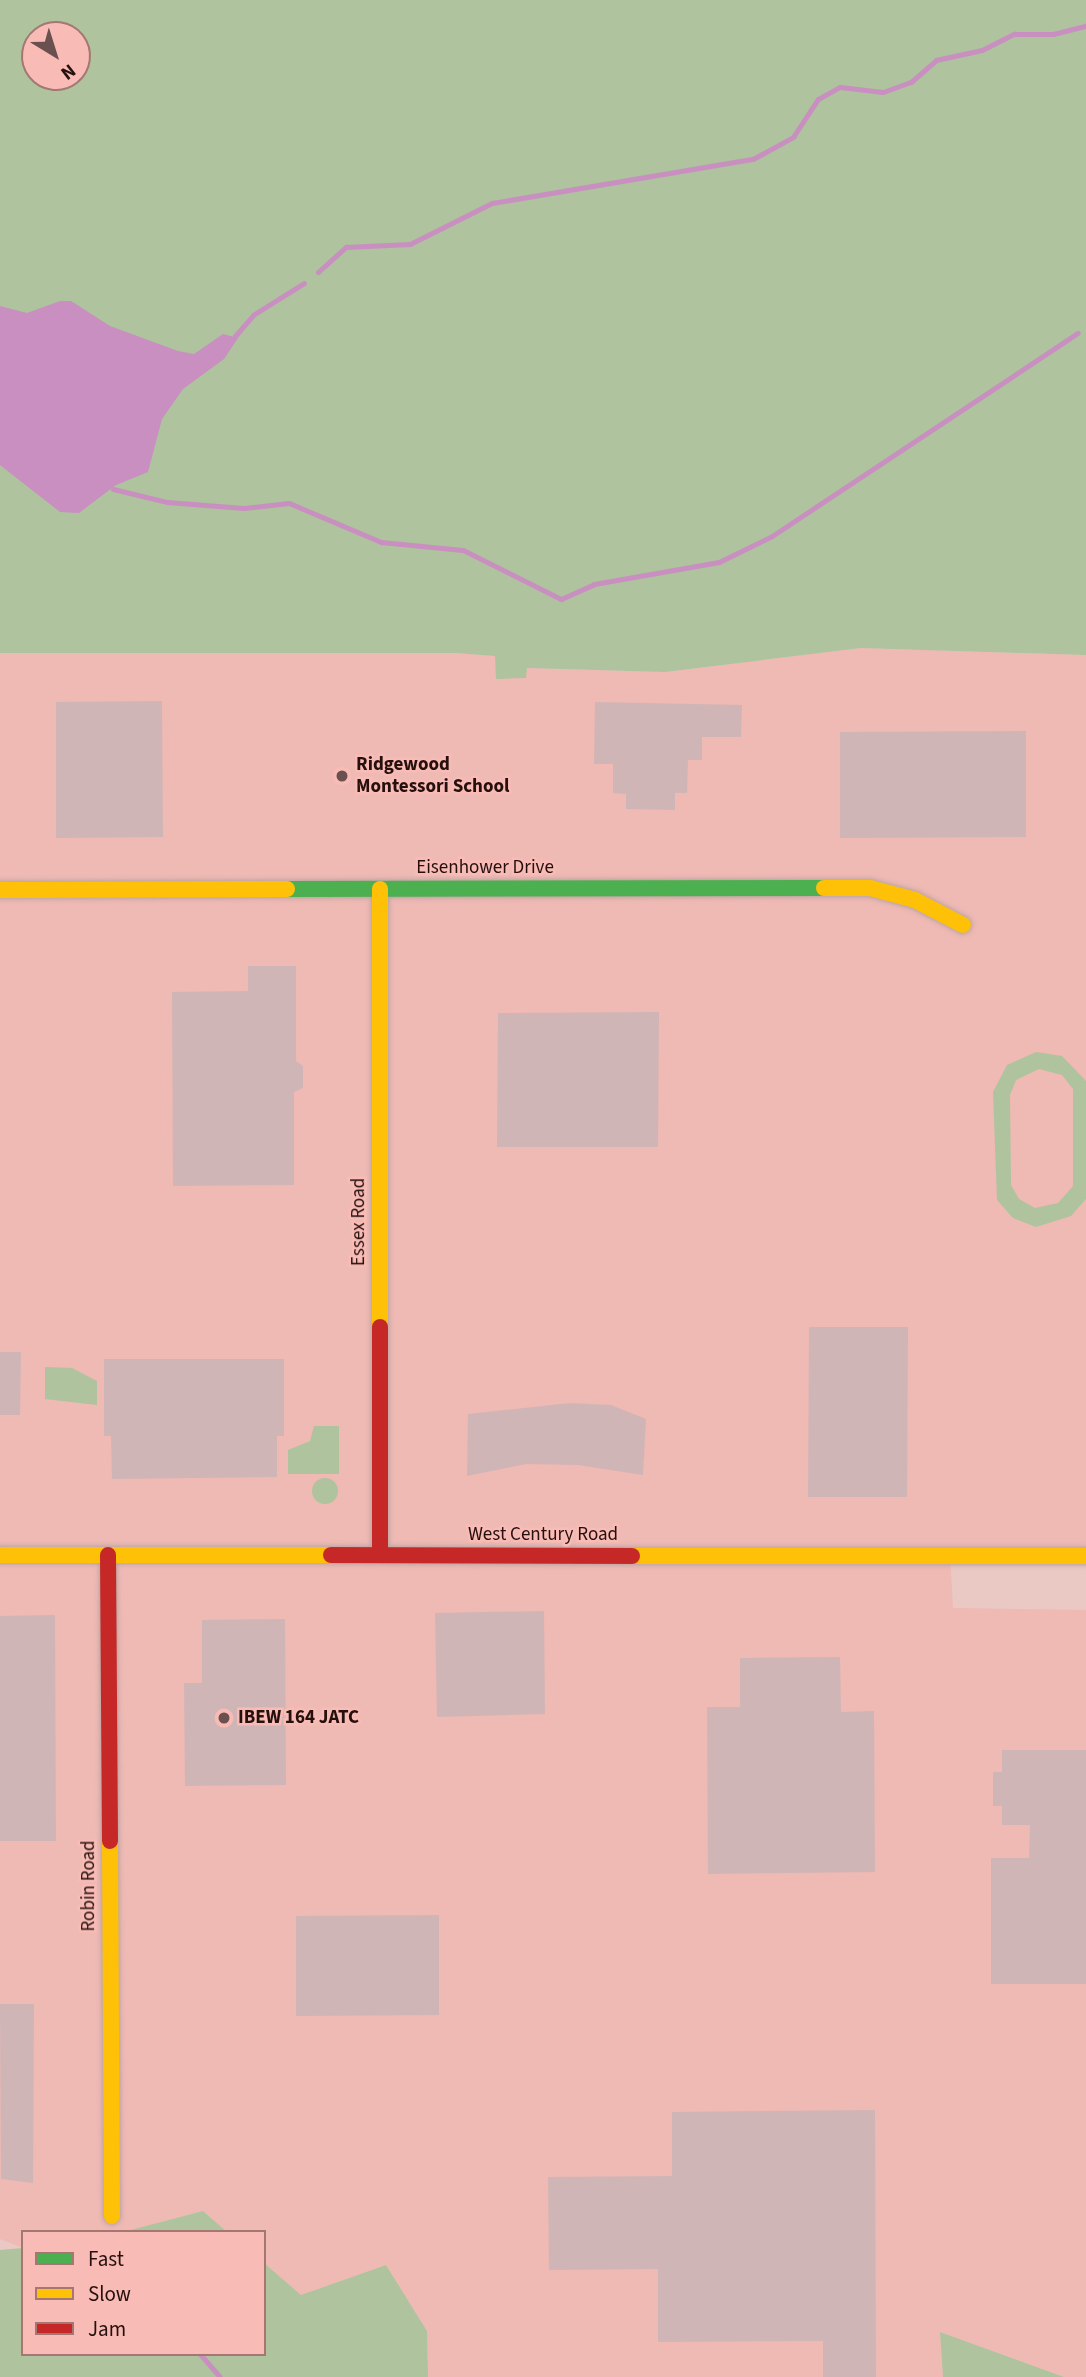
<!DOCTYPE html>
<html>
<head>
<meta charset="utf-8">
<style>
  body { margin:0 }
  #map { position:relative; width:1086px; height:2377px; overflow:hidden; background:#eac8c4; font-family:"Source Sans 3",sans-serif }
  div>[style] { position:absolute }
  .built>* { inset:0; background:#efb9b4 }
  .green>* { inset:0; background:#aec39e }
  .round { border-radius:50% }
  .water>* { inset:0; background:#c98fc0 }
  .stream>* { height:5px; margin:-2.5px; padding:0 2.5px; transform-origin:2.5px; border-radius:2.5px; background:#c98fc0 }
  .building>* { inset:0; background:#d0b5b6 }
  .roads { filter:drop-shadow(0 0 2px #bea4a1) drop-shadow(0 0 2px #bea4a1) }
  .fast>* { height:16px; margin:-8px; padding:0 8px; transform-origin:8px; border-radius:8px; background:#4caf50 }
  .slow>* { height:16px; margin:-8px; padding:0 8px; transform-origin:8px; border-radius:8px; background:#ffc107 }
  .jam>* { height:16px; margin:-8px; padding:0 8px; transform-origin:8px; border-radius:8px; background:#c62828 }
  .dots>* { width:19px; height:19px; translate:-50% -50%; box-sizing:border-box; border:4px solid #f9bbb5; border-radius:50% }
  span { translate:-50% -50%; white-space:nowrap; text-align:center; line-height:1.15; -webkit-text-stroke:5px #f9bbb5; paint-order:stroke }
  .poi-label { font-size:19px; color:#25100e; font-weight:700 }
  .left { translate:0 -50%; text-align:left }
  .street-label { font-size:19px; color:#25100e }
  .legend { position:absolute; left:21px; top:2230px; width:245px; height:126px; box-sizing:border-box; background:#f9bbb5; border:2px solid #a47772; margin:0; padding:9px 12px; list-style:none; font-size:21px; color:#25100e }
  .legend li { display:flex; align-items:center; gap:14px; height:35px }
  .legend b { width:35px; border:2px solid #a47772 }
  .north { position:absolute; left:21px; top:21px; width:70px; height:70px; box-sizing:border-box; background:#f9bbb5; border:2px solid #a47772; border-radius:50%; rotate:142deg; font-size:19px; font-weight:700; line-height:28px; text-align:center; color:#25100e }
  .north::after { content:''; display:block; margin:auto; width:24px; height:32px; background:#6a504e; clip-path:polygon(50% 0,100% 100%,50% 72%,0 100%) }
</style>
</head>
<body>
<div id="map">
  <div class="built">
    <div style="clip-path:polygon(861px 648px,1086px 655px,1086px 1556px,950px 1557px,953px 1608px,1086px 1610px,1086px 2377px,1064px 2377px,940px 2332px,943px 2377px,428px 2377px,427px 2331px,386px 2265px,301px 2295px,264px 2263px,264px 2232px,227px 2232px,203px 2211px,123px 2232px,23px 2232px,23px 2248px,0 2239px,0 653px,456px 653px,496px 656px,496px 679px,526px 668px,665px 672px)"></div>
  </div>
  <div class="green">
    <div style="clip-path:polygon(evenodd,0 0,1086px 0,1086px 655px,861px 648px,665px 672px,527px 668px,526px 678px,496px 679px,495px 656px,456px 653px,0 653px,0 0,35px 35px,77px 35px,77px 77px,35px 77px,35px 35px)"></div>
    <div style="clip-path:polygon(evenodd,1036px 1052px,1062px 1056px,1086px 1081px,1086px 1199px,1071px 1216px,1036px 1227px,1013px 1218px,997px 1200px,993px 1092px,1007px 1065px,1036px 1052px,1039px 1069px,1062px 1075px,1073px 1089px,1073px 1186px,1058px 1203px,1035px 1208px,1019px 1199px,1011px 1185px,1010px 1095px,1016px 1080px,1039px 1069px)"></div>
    <div style="clip-path:polygon(45px 1367px,72px 1368px,97px 1381px,97px 1405px,45px 1399px)"></div>
    <div style="clip-path:polygon(314px 1426px,339px 1426px,339px 1474px,288px 1474px,288px 1450px,310px 1441px)"></div>
    <div class="round" style="left:312px;top:1478px;width:26px;height:26px"></div>
    <div style="clip-path:polygon(203px 2211px,227px 2232px,123px 2232px)"></div>
    <div style="clip-path:polygon(23px 2248px,23px 2354px,264px 2354px,264px 2263px,301px 2295px,386px 2265px,427px 2331px,428px 2377px,0 2377px,0 2250px)"></div>
    <div style="clip-path:polygon(940px 2332px,1064px 2377px,943px 2377px)"></div>
  </div>
  <div class="water">
    <div style="clip-path:polygon(60px 301px,71px 301px,110px 326px,178px 351px,194px 354px,223px 334px,238px 338px,224px 359px,183px 389px,162px 419px,148px 472px,116px 485px,79px 513px,60px 512px,0 465px,0 306px,27px 313px)"></div>
  </div>
  <div class="stream">
    <div style="left:318px;top:272px;width:38px;rotate:-42deg"></div>
    <div style="left:346px;top:247px;width:64px;rotate:-2.7deg"></div>
    <div style="left:410px;top:244px;width:92px;rotate:-26.6deg"></div>
    <div style="left:492px;top:203px;width:265px;rotate:-9.6deg"></div>
    <div style="left:753px;top:159px;width:46px;rotate:-28.8deg"></div>
    <div style="left:793px;top:137px;width:45px;rotate:-56.7deg"></div>
    <div style="left:818px;top:99px;width:25px;rotate:-29deg"></div>
    <div style="left:840px;top:87px;width:43px;rotate:6.6deg"></div>
    <div style="left:883px;top:92px;width:30px;rotate:-20deg"></div>
    <div style="left:911px;top:82px;width:33px;rotate:-41deg"></div>
    <div style="left:936px;top:60px;width:47px;rotate:-12.3deg"></div>
    <div style="left:982px;top:50px;width:36px;rotate:-27deg"></div>
    <div style="left:1014px;top:34px;width:39px"></div>
    <div style="left:1053px;top:34px;width:34px;rotate:-14deg"></div>
    <div style="left:235px;top:336px;width:28px;rotate:-49deg"></div>
    <div style="left:253px;top:315px;width:60px;rotate:-32.1deg"></div>
    <div style="left:113px;top:489px;width:56px;rotate:13.5deg"></div>
    <div style="left:167px;top:502px;width:77px;rotate:4.5deg"></div>
    <div style="left:244px;top:508px;width:45px;rotate:-6.3deg"></div>
    <div style="left:289px;top:503px;width:100px;rotate:23deg"></div>
    <div style="left:381px;top:542px;width:82px;rotate:5.6deg"></div>
    <div style="left:463px;top:550px;width:110px;rotate:26.6deg"></div>
    <div style="left:561px;top:599px;width:36px;rotate:-24deg"></div>
    <div style="left:594px;top:584px;width:127px;rotate:-10deg"></div>
    <div style="left:719px;top:562px;width:59px;rotate:-26.1deg"></div>
    <div style="left:772px;top:536px;width:367px;rotate:-33.6deg"></div>
    <div style="left:200px;top:2354px;width:30px;rotate:49deg"></div>
  </div>
  <div class="building">
    <div style="clip-path:polygon(162px 701px,163px 837px,56px 838px,56px 702px)"></div>
    <div style="clip-path:polygon(595px 702px,742px 705px,741px 737px,702px 737px,702px 760px,688px 760px,687px 793px,675px 793px,675px 810px,626px 809px,626px 794px,613px 793px,613px 764px,594px 764px)"></div>
    <div style="clip-path:polygon(1026px 731px,1026px 837px,840px 838px,840px 732px)"></div>
    <div style="clip-path:polygon(248px 966px,296px 966px,296px 1061px,303px 1066px,303px 1088px,294px 1092px,294px 1185px,173px 1186px,172px 992px,248px 991px)"></div>
    <div style="clip-path:polygon(659px 1012px,658px 1147px,497px 1147px,498px 1013px)"></div>
    <div style="clip-path:polygon(809px 1327px,908px 1327px,907px 1497px,808px 1497px)"></div>
    <div style="clip-path:polygon(0 1352px,21px 1352px,20px 1415px,0 1415px)"></div>
    <div style="clip-path:polygon(104px 1359px,284px 1359px,284px 1436px,277px 1436px,277px 1477px,112px 1479px,111px 1436px,104px 1436px)"></div>
    <div style="clip-path:polygon(570px 1403px,611px 1405px,646px 1419px,643px 1475px,578px 1465px,526px 1464px,467px 1476px,468px 1414px)"></div>
    <div style="clip-path:polygon(544px 1611px,545px 1714px,437px 1717px,435px 1613px)"></div>
    <div style="clip-path:polygon(55px 1615px,56px 1841px,0 1841px,0 1616px)"></div>
    <div style="clip-path:polygon(285px 1619px,286px 1785px,185px 1786px,184px 1683px,202px 1683px,202px 1620px)"></div>
    <div style="clip-path:polygon(840px 1657px,841px 1712px,874px 1711px,875px 1872px,708px 1874px,707px 1707px,740px 1707px,740px 1658px)"></div>
    <div style="clip-path:polygon(1002px 1750px,1086px 1750px,1086px 1984px,991px 1984px,991px 1858px,1029px 1858px,1030px 1825px,1002px 1825px,1002px 1806px,993px 1806px,993px 1772px,1002px 1772px)"></div>
    <div style="clip-path:polygon(439px 1915px,439px 2015px,296px 2016px,296px 1916px)"></div>
    <div style="clip-path:polygon(0 2004px,34px 2004px,33px 2183px,1px 2179px)"></div>
    <div style="clip-path:polygon(875px 2110px,876px 2377px,823px 2377px,823px 2341px,658px 2342px,658px 2269px,549px 2270px,548px 2177px,672px 2176px,672px 2112px)"></div>
  </div>
  <div class="roads">
    <div class="fast">
      <div style="left:287px;top:889px;width:537px;rotate:-0.11deg"></div>
    </div>
    <div class="slow">
      <div style="left:824px;top:888px;width:46px"></div>
      <div style="left:870px;top:888px;width:47px;rotate:14.9deg"></div>
      <div style="left:915px;top:900px;width:54px;rotate:27.5deg"></div>
      <div style="left:380px;top:889px;width:438px;rotate:90deg"></div>
      <div style="left:0;top:890px;width:287px;rotate:-0.2deg"></div>
      <div style="left:0;top:1555px;width:331px"></div>
      <div style="left:632px;top:1556px;width:454px"></div>
      <div style="left:110px;top:1841px;width:375px;rotate:89.7deg"></div>
    </div>
    <div class="jam">
      <div style="left:380px;top:1327px;width:228px;rotate:90deg"></div>
      <div style="left:108px;top:1555px;width:286px;rotate:89.6deg"></div>
      <div style="left:331px;top:1555px;width:301px;rotate:0.2deg"></div>
    </div>
  </div>
  <div class="dots">
    <div style="left:342px;top:776px;background:#6a504e"></div>
    <div style="left:224px;top:1718px;background:#6a504e"></div>
  </div>
  <div class="poi-label">
    <span class="left" style="left:356px;top:776px">Ridgewood<br>Montessori School</span>
    <span class="left" style="left:238px;top:1718px">IBEW 164 JATC</span>
  </div>
  <div class="street-label">
    <span style="left:485px;top:868px">Eisenhower Drive</span>
    <span style="left:359px;top:1222px;rotate:-90deg">Essex Road</span>
    <span style="left:543px;top:1535px">West Century Road</span>
    <span style="left:89px;top:1886px;rotate:-90deg">Robin Road</span>
  </div>
  <ul class="legend">
  <li><b style="height:9px;background:#4caf50"></b>Fast</li>
  <li><b style="height:9px;background:#ffc107"></b>Slow</li>
  <li><b style="height:9px;background:#c62828"></b>Jam</li>
  </ul>
  <div class="north">N</div>
</div>
</body>
</html>
